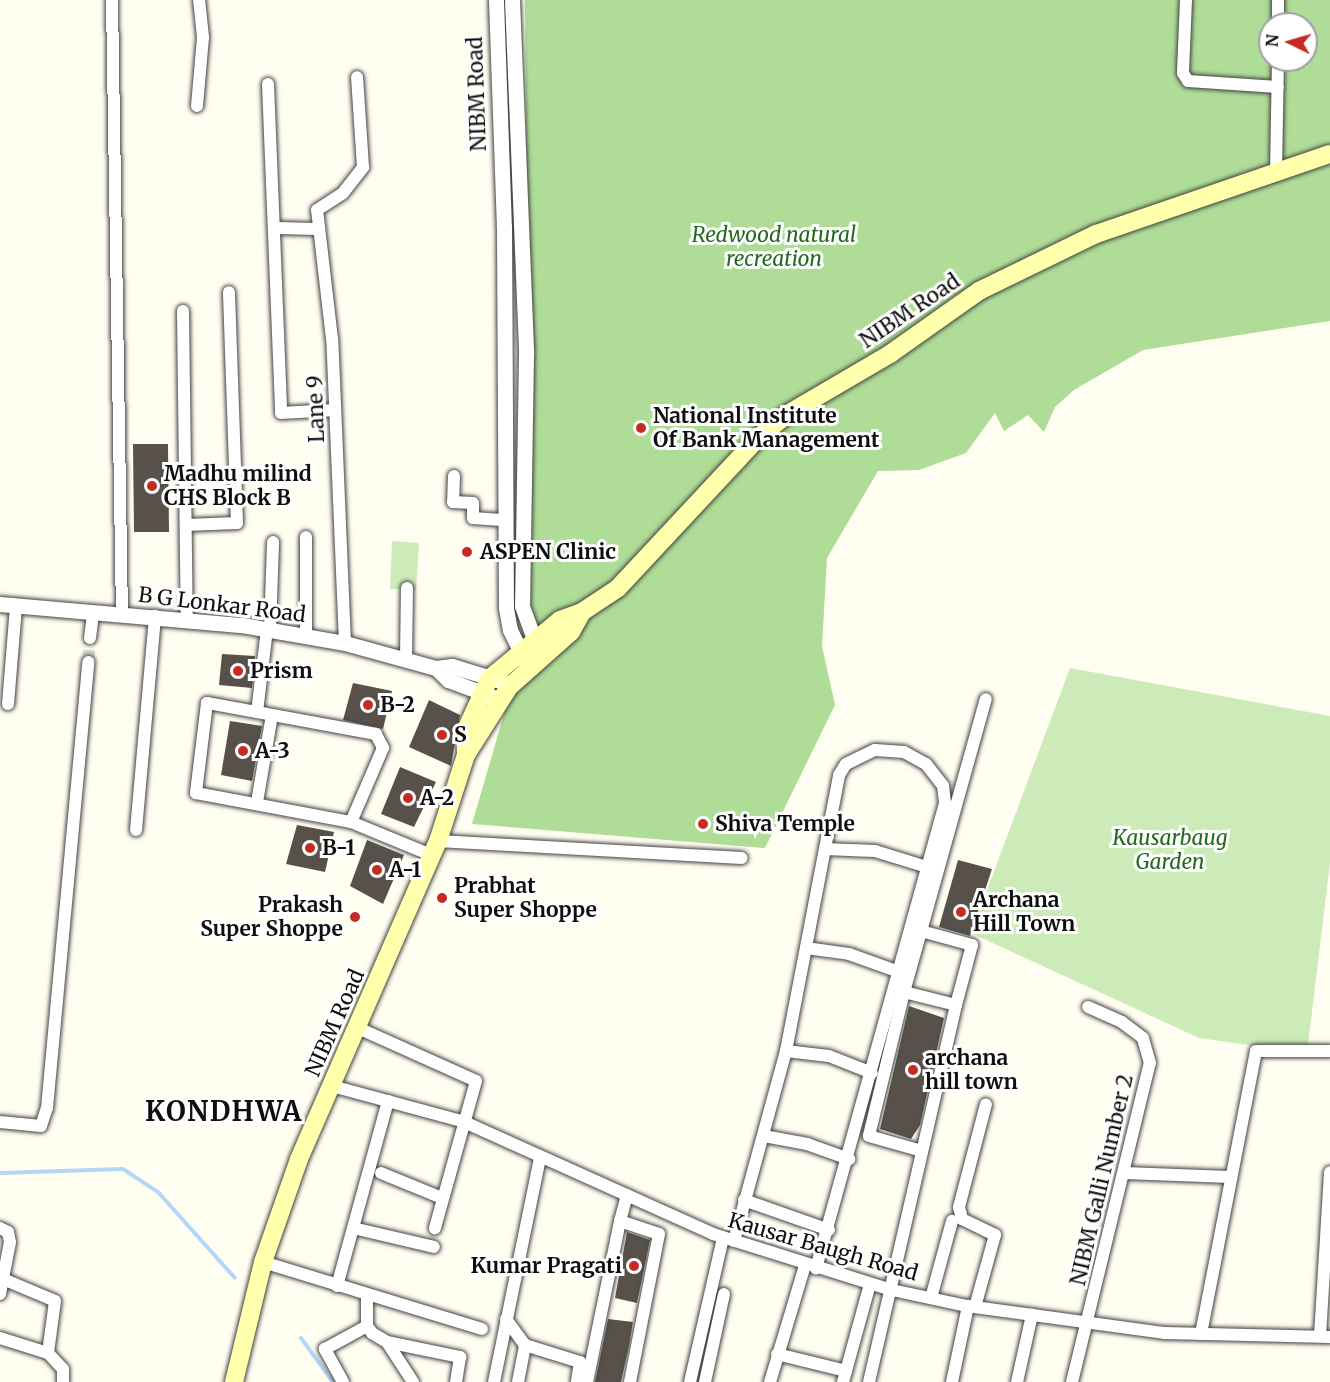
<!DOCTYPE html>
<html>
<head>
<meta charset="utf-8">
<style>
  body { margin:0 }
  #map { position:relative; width:1330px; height:1382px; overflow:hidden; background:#fffef1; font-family:Merriweather,serif }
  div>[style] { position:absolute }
  .green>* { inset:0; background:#cdebb8 }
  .forest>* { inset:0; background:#afdd97 }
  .stream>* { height:4px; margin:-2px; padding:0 2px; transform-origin:2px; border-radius:2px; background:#b3d7f8 }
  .building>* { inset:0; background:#58514b }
  .minor-tunnel>* { height:12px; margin-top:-6px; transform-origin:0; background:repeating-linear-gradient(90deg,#dbdacf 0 12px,transparent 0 18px) }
  .roads { filter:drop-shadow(0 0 2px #424242) drop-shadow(0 0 2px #424242) }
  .minor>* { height:12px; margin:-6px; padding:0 6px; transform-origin:6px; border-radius:6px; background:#fff }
  .tertiary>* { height:15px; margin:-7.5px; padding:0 7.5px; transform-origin:7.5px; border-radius:7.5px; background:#fff }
  .secondary>* { height:18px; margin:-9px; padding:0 9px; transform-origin:9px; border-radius:9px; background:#ffffac }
  .dots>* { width:16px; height:16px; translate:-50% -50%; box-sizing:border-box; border:3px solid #fff; border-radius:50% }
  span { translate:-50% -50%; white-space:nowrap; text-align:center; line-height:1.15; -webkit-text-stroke:6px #fff; paint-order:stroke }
  .street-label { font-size:21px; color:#0f0f0f }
  .park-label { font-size:21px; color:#246a1c; font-style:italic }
  .poi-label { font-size:21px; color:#0f0f0f; font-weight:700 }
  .left { translate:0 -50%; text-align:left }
  .right { translate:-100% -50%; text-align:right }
  .district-label { font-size:27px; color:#0f0f0f; font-weight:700; letter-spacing:1.5px }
  .north { position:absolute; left:1258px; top:12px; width:60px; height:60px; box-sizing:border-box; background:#fff; border:2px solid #9f9f9f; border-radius:50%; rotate:275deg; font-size:16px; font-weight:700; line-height:24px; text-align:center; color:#0f0f0f }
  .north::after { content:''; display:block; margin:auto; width:21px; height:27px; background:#c52b21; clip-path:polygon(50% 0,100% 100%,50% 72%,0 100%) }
</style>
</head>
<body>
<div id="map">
  <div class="green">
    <div style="clip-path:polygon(392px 541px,419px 543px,416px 590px,390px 589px)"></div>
    <div style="clip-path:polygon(1070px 668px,1330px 716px,1330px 863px,1307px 1053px,1199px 1038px,971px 933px)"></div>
  </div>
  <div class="forest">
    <div style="clip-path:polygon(evenodd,525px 0,1330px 0,1330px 321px,1143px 350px,1074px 390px,1055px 407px,1044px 432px,1028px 415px,1004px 431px,995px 413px,966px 453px,919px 470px,878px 471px,827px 558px,822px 646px,835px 705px,765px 848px,472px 824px,531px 621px,525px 0,1270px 24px,1306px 24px,1306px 60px,1270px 60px,1270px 24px)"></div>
  </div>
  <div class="stream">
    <div style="left:0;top:1173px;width:123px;rotate:-1.9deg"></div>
    <div style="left:123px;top:1169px;width:42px;rotate:33.3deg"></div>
    <div style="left:158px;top:1192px;width:115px;rotate:48.2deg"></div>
    <div style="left:301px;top:1338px;width:54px;rotate:54deg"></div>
  </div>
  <div class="building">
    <div style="clip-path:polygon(133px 444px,168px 444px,169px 532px,134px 532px)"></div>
    <div style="clip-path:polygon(222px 654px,255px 656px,252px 688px,219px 685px)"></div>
    <div style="clip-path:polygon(353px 683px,392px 691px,383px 729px,343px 720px)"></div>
    <div style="clip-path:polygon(429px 700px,460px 715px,451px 766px,409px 747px)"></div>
    <div style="clip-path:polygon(230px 721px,262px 726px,252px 781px,221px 775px)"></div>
    <div style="clip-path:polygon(400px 767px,436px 782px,414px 827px,381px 814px)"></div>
    <div style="clip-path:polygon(297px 825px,334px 832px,325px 872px,286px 864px)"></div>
    <div style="clip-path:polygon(367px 840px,404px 855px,383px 904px,350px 886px)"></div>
    <div style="clip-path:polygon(958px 860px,992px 869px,970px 936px,939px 927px)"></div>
    <div style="clip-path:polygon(909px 1006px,944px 1018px,920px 1125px,911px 1139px,880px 1129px)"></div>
    <div style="clip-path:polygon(627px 1232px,650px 1240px,637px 1303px,615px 1298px)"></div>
    <div style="clip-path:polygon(608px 1319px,633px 1322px,629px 1346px,621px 1382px,595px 1382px)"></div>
  </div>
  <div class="minor-tunnel">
    <div style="left:88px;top:662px;width:24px;rotate:-85deg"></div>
  </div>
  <div class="roads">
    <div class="minor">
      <div style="left:112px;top:0;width:613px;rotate:89.07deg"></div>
      <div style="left:1186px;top:0;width:73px;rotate:92.4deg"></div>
      <div style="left:1183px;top:73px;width:9px;rotate:58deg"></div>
      <div style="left:1188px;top:81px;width:90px;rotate:3.8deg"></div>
      <div style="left:1278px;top:24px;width:24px;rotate:-90deg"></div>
      <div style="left:268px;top:84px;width:329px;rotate:87.7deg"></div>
      <div style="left:281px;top:413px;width:54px;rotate:-3.2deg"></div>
      <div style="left:197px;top:106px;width:69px;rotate:-85deg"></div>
      <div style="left:203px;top:37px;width:37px;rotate:-96deg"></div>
      <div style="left:1276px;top:173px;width:113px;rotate:-89deg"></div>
      <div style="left:275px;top:228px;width:44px;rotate:1.3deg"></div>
      <div style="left:183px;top:311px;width:309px;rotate:89.3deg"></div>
      <div style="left:454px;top:476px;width:26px;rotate:92deg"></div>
      <div style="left:453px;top:502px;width:20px;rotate:3deg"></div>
      <div style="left:473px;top:503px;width:15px;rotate:90deg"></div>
      <div style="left:473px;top:518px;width:32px;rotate:4deg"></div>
      <div style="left:186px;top:525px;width:51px;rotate:-2.2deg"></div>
      <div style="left:237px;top:523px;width:231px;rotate:-92deg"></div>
      <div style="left:306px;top:537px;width:99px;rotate:90deg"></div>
      <div style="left:270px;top:630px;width:88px;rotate:-88deg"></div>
      <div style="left:90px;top:638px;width:26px;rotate:-83deg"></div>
      <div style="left:345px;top:643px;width:304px;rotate:-92.4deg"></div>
      <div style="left:332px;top:339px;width:130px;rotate:-96.6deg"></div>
      <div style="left:317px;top:210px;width:31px;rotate:-33deg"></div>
      <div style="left:343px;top:193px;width:33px;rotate:-52deg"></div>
      <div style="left:363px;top:167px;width:90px;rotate:-93.8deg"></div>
      <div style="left:406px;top:658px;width:70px;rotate:-89.2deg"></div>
      <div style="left:8px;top:704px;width:98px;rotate:-85.3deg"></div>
      <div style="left:257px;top:712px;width:84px;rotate:-83.1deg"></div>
      <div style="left:257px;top:802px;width:88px;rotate:-80.2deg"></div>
      <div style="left:351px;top:822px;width:81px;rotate:-66.6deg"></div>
      <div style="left:383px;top:748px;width:16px;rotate:-117deg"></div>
      <div style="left:376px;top:734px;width:172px;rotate:-169.6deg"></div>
      <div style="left:207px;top:703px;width:91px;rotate:97deg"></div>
      <div style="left:196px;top:793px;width:158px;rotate:10.6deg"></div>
      <div style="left:351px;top:822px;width:87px;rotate:22.4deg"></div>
      <div style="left:136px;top:830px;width:215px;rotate:-84.9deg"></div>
      <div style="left:438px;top:841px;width:304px;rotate:3.2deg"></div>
      <div style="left:825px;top:849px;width:50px;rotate:2.3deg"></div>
      <div style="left:875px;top:851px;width:54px;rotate:17.1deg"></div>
      <div style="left:921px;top:931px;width:53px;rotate:15.4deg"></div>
      <div style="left:972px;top:945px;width:62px;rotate:104.9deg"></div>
      <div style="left:806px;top:948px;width:43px;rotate:7.9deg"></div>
      <div style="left:849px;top:954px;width:53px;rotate:19.8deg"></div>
      <div style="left:904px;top:992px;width:148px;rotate:103.7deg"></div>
      <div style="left:869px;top:1136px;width:55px;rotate:15.8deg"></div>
      <div style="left:358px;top:1028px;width:129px;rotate:24.2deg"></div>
      <div style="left:476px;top:1081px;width:153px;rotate:105.6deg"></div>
      <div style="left:786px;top:1051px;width:43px;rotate:6.6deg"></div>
      <div style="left:829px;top:1056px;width:46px;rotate:21.6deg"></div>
      <div style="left:332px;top:1086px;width:135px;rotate:15.1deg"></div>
      <div style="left:462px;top:1121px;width:275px;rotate:24.2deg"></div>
      <div style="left:713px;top:1234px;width:188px;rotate:17.4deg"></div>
      <div style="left:892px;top:1290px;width:77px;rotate:12deg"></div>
      <div style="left:967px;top:1306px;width:200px;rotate:7.8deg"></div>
      <div style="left:1165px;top:1333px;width:165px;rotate:1.4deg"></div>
      <div style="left:0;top:1122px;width:41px;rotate:5.6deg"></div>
      <div style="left:41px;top:1126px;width:19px;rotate:-72deg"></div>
      <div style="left:47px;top:1108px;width:448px;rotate:-84.7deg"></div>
      <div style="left:764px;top:1136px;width:44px;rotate:10.5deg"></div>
      <div style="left:807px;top:1144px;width:45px;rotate:19.7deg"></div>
      <div style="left:381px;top:1173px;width:66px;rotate:22.3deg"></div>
      <div style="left:1124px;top:1173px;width:106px;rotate:2.2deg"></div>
      <div style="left:627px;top:1195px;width:27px;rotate:105deg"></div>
      <div style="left:620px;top:1221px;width:41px;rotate:18.4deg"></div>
      <div style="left:659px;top:1234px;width:151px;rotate:101.1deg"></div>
      <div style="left:744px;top:1200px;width:90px;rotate:19.4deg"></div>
      <div style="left:0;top:1228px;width:9px;rotate:27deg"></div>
      <div style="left:8px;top:1232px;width:10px;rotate:79deg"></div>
      <div style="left:10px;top:1242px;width:53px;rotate:100.9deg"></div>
      <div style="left:353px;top:1228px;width:83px;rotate:13.2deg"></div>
      <div style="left:734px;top:1241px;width:197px;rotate:-74.7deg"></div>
      <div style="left:786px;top:1051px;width:281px;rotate:-79.1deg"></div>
      <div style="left:839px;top:775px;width:13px;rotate:-58deg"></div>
      <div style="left:846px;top:764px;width:32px;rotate:-26deg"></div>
      <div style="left:875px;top:750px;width:29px;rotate:4deg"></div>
      <div style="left:904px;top:752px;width:25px;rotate:29deg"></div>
      <div style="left:926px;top:764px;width:28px;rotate:52deg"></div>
      <div style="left:943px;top:786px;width:17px;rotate:83deg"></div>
      <div style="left:945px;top:803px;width:483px;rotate:105.5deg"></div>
      <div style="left:263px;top:1262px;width:229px;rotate:17deg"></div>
      <div style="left:3px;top:1279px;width:56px;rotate:22.9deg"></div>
      <div style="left:55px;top:1301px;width:52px;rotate:97.7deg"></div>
      <div style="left:337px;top:1286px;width:192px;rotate:-74.6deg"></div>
      <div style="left:367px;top:1295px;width:31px;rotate:90deg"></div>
      <div style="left:367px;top:1326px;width:9px;rotate:54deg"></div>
      <div style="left:372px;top:1333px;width:17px;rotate:31deg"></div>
      <div style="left:387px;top:1342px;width:75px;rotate:11.6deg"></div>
      <div style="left:460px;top:1357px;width:25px;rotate:99deg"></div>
      <div style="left:931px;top:1298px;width:80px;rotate:-74.7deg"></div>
      <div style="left:975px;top:1307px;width:75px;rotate:-74.5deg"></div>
      <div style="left:995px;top:1235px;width:37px;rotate:-154deg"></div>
      <div style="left:962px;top:1219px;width:12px;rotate:-104deg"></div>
      <div style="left:959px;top:1207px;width:106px;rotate:-75.3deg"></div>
      <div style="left:506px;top:1319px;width:32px;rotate:54deg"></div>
      <div style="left:525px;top:1345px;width:58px;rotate:17.2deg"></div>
      <div style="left:580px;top:1362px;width:20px;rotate:99deg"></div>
      <div style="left:1201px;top:1334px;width:288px;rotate:-79deg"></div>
      <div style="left:1256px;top:1051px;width:74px"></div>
      <div style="left:1320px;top:1336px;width:164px;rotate:-86.5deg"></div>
      <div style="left:0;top:1338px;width:50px;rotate:17.4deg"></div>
      <div style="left:48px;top:1353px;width:22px;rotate:47deg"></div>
      <div style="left:63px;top:1369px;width:13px;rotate:90deg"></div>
      <div style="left:387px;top:1342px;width:48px;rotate:57deg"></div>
      <div style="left:777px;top:1354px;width:71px;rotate:13.8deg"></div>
      <div style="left:343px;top:1382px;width:38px;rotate:-119deg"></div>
      <div style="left:325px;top:1349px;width:48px;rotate:-28.7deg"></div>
      <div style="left:494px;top:1382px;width:230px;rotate:-78.4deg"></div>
      <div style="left:518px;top:1382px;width:38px;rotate:-79deg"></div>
      <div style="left:587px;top:1382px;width:164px;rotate:-78.4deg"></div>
      <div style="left:690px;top:1382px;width:148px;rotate:-77.1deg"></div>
      <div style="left:705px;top:1382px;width:90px;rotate:-77.8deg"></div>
      <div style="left:770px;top:1382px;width:122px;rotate:-73.3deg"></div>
      <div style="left:843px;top:1382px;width:102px;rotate:-74.6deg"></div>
      <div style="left:869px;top:1382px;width:387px;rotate:-77deg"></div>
      <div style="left:956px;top:1005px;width:54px;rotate:-166deg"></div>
      <div style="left:904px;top:992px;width:304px;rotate:-74.4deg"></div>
      <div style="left:952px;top:1382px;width:78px;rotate:-78.1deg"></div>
      <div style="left:1017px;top:1382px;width:69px;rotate:-77.4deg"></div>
      <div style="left:1072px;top:1382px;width:328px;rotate:-76.3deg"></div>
      <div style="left:1150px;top:1063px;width:26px;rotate:-106deg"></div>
      <div style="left:1143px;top:1038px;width:26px;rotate:-143deg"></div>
      <div style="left:1122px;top:1022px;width:37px;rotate:-156deg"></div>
    </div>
    <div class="tertiary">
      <div style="left:496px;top:0;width:227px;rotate:88deg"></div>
      <div style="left:504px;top:227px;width:381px;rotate:89.7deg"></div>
      <div style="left:506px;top:608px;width:22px;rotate:80deg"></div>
      <div style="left:510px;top:630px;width:37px;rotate:64deg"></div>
      <div style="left:512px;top:0;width:354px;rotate:87.7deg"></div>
      <div style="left:526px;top:354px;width:252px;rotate:90.9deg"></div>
      <div style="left:522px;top:606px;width:47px;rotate:70deg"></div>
      <div style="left:0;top:604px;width:243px;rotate:5deg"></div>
      <div style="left:242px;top:625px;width:105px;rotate:9.9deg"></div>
      <div style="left:345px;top:643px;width:94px;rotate:15.4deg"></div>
      <div style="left:436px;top:668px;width:16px;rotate:-7deg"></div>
      <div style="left:452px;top:666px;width:61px;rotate:17.2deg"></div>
      <div style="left:436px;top:668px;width:17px;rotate:45deg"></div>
      <div style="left:448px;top:680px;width:46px;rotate:20.4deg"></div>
    </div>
    <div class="secondary">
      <div style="left:466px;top:755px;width:80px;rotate:-57.7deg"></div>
      <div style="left:509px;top:687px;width:83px;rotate:-41.6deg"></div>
      <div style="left:571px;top:632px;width:23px;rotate:-61deg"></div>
      <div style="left:234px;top:1382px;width:123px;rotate:-76.4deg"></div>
      <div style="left:263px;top:1262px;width:109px;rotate:-70.7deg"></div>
      <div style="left:299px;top:1159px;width:347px;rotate:-66.4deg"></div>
      <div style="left:438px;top:841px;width:90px;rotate:-72deg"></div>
      <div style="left:466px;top:755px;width:23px;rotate:-92deg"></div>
      <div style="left:465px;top:732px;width:58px;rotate:-65.6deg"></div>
      <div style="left:489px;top:679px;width:92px;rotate:-39.7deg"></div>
      <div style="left:560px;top:620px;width:23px;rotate:-20deg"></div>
      <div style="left:582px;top:612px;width:43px;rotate:-33.7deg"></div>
      <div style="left:618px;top:588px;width:207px;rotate:-47deg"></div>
      <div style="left:759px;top:437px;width:35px;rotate:-39deg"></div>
      <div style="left:786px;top:415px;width:121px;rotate:-30.4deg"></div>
      <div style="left:890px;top:354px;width:109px;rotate:-35.3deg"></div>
      <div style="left:979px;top:291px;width:130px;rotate:-26deg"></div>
      <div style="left:1096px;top:234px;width:247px;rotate:-18.9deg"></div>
    </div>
  </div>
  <div class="dots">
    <div style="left:641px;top:428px;background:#c52b21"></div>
    <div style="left:152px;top:486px;background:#c52b21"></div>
    <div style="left:467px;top:552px;background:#c52b21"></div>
    <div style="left:238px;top:671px;background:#c52b21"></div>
    <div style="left:368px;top:705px;background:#c52b21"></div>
    <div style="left:442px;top:735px;background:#c52b21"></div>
    <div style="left:243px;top:751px;background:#c52b21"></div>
    <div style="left:408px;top:798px;background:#c52b21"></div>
    <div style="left:703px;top:824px;background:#c52b21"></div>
    <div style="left:310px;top:848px;background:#c52b21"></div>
    <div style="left:377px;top:870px;background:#c52b21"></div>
    <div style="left:442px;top:898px;background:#c52b21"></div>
    <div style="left:961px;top:912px;background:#c52b21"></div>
    <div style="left:355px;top:917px;background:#c52b21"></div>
    <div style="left:913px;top:1070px;background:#c52b21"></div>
    <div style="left:634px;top:1266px;background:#c52b21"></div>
  </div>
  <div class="street-label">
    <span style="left:477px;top:94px;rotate:-92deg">NIBM Road</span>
    <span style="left:910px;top:311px;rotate:-34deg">NIBM Road</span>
    <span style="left:316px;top:409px;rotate:-92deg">Lane 9</span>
    <span style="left:222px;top:605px;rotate:7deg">B G Lonkar Road</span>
    <span style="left:335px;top:1023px;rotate:-66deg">NIBM Road</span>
    <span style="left:1102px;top:1180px;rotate:-77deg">NIBM Galli Number 2</span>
    <span style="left:823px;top:1247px;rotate:16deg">Kausar Baugh Road</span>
  </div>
  <div class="park-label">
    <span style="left:774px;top:247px">Redwood natural<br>recreation</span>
    <span style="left:1170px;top:850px">Kausarbaug<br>Garden</span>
  </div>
  <div class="poi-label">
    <span class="left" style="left:653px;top:428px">National Institute<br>Of Bank Management</span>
    <span class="left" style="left:164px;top:486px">Madhu milind<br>CHS Block B</span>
    <span class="left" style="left:480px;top:552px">ASPEN Clinic</span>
    <span class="left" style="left:250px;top:671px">Prism</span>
    <span class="left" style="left:380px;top:705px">B-2</span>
    <span class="left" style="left:454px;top:735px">S</span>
    <span class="left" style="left:255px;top:751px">A-3</span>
    <span class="left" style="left:420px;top:798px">A-2</span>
    <span class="left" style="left:715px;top:824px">Shiva Temple</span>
    <span class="left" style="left:322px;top:848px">B-1</span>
    <span class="left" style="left:389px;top:870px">A-1</span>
    <span class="left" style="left:454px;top:898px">Prabhat<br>Super Shoppe</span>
    <span class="left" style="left:973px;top:912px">Archana<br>Hill Town</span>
    <span class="right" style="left:343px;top:917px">Prakash<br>Super Shoppe</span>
    <span class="left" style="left:925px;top:1070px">archana<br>hill town</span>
    <span class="right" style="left:622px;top:1266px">Kumar Pragati</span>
  </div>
  <div class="district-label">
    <span style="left:224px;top:1112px">KONDHWA</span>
  </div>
  <div class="north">N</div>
</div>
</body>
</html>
